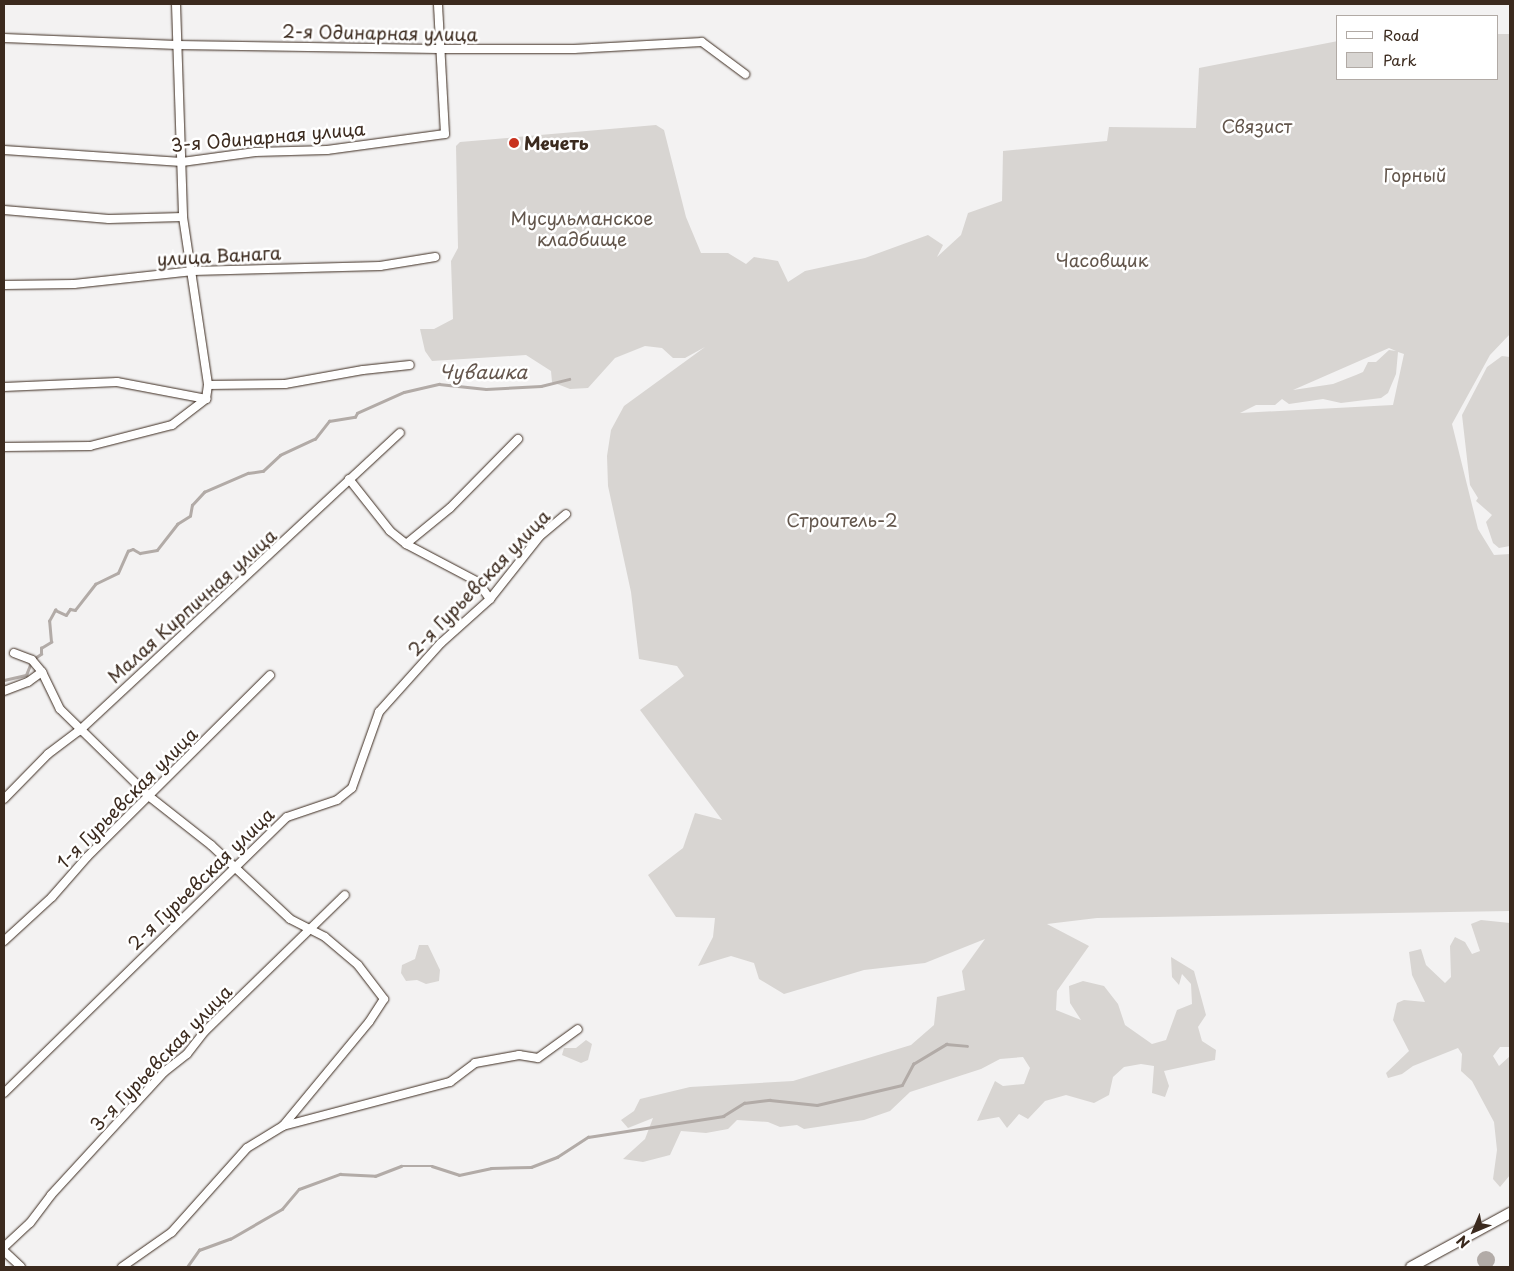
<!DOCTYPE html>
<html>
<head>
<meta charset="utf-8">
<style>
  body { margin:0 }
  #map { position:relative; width:1514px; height:1271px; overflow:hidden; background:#f3f2f2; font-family:"Playpen Sans",sans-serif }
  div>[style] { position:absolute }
  .green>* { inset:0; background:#d8d5d2 }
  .water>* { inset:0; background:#b2aba7 }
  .round { border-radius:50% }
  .stream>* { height:2.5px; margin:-1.25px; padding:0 1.25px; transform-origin:1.25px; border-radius:1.25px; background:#b2aba7 }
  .roads { filter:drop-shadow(0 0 1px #3b2a1e) drop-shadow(0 0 1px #3b2a1e) }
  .minor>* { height:8px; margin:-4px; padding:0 4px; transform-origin:4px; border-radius:4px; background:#fff }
  .major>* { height:10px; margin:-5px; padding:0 5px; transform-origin:5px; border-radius:5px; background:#fff }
  .dots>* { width:14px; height:14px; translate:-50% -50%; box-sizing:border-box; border:2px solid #fff; border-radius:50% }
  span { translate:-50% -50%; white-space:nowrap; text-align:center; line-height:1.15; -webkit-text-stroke:5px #fff; paint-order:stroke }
  .street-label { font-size:18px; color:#3b2a1e }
  .park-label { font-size:18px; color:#62554b }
  .poi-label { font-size:18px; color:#3b2a1e; font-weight:700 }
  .left { translate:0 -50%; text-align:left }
  .water-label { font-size:19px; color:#65574e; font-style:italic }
  .frame { position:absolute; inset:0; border:5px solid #3b2a1e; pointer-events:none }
  .legend { position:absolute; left:1336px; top:15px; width:162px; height:65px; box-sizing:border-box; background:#fff; border:1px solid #b1aaa5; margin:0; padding:6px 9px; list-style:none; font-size:15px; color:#3b2a1e }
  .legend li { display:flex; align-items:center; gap:10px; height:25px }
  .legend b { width:25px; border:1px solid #b1aaa5 }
  .north { position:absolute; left:1449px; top:1206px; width:50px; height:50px; -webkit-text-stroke:4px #fff; paint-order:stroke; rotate:225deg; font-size:14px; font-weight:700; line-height:20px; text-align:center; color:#3b2a1e }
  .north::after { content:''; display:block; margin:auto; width:18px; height:22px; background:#3b2a1e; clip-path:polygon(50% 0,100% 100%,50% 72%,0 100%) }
</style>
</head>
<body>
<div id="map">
  <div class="green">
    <div style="clip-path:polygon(evenodd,1498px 34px,1510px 34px,1510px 334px,1490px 355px,1452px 424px,1478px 529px,1494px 555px,1510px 554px,1510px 911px,1097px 918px,1047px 924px,1089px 946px,1057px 991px,1056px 1010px,1081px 1020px,1070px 1003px,1069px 986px,1083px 981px,1104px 986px,1118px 1004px,1125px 1025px,1152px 1044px,1166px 1040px,1177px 1010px,1192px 1004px,1191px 984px,1182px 974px,1179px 985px,1172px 977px,1171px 957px,1194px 971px,1206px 1015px,1198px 1027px,1202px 1041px,1216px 1050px,1215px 1060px,1164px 1071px,1169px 1086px,1165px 1097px,1152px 1093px,1154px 1066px,1141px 1064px,1124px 1067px,1113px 1077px,1109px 1095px,1094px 1103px,1066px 1095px,1045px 1101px,1028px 1119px,1019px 1114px,1007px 1128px,999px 1117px,977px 1121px,995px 1081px,1003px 1086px,1024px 1084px,1030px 1068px,1023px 1057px,1000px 1059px,981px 1069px,910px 1092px,890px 1111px,864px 1120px,804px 1129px,797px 1125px,780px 1127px,768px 1122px,737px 1120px,728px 1129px,706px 1133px,681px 1131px,670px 1155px,643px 1162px,623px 1159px,645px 1139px,653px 1118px,628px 1128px,621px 1120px,634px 1111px,640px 1099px,690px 1087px,793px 1081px,911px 1045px,934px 1025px,937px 997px,965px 990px,962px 971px,985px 939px,925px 963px,864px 970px,784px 994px,759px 979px,754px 963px,731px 956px,698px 966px,713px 937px,715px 918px,676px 917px,648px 875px,683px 848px,695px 813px,722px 820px,640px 710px,684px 676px,677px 666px,639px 659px,631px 592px,608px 486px,607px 456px,611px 430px,624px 406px,705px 347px,685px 358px,673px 358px,662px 348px,645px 346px,615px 358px,588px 388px,570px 389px,552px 382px,551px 371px,526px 355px,432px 361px,425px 351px,420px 329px,434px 329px,453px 319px,451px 261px,458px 248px,456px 146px,460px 142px,656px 125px,664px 130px,686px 217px,701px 253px,728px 253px,746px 264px,754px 257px,778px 261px,788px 282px,805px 271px,865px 258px,928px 235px,943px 245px,937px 257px,961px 235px,968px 213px,1002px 201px,1003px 151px,1107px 141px,1109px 127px,1196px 128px,1199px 68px,1338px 41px,1338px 79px,1498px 79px,1498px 34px,1389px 348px,1396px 351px,1389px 350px,1376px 362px,1368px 362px,1363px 372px,1356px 375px,1333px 384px,1293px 390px,1389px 348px,1498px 34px,1398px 352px,1404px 354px,1393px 405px,1240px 413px,1256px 405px,1275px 405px,1282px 399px,1289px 404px,1323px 399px,1341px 403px,1381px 398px,1388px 393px,1396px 374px,1398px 352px)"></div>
    <div style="clip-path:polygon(1502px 356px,1510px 357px,1510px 546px,1499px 548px,1493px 543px,1486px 522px,1492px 515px,1476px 501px,1478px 498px,1470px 485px,1462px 415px,1487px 367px)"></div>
    <div style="clip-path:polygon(1481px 920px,1510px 923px,1510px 1047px,1500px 1047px,1493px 1056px,1499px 1066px,1510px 1056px,1510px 1175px,1500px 1187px,1493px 1179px,1497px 1150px,1494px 1122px,1472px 1081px,1461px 1071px,1462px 1054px,1458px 1048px,1413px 1066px,1402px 1074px,1388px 1078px,1386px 1073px,1409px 1051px,1393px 1020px,1397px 1003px,1404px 1000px,1425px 1002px,1412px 975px,1409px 952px,1421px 949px,1426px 965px,1445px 983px,1451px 977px,1450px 946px,1455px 937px,1465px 942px,1472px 954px,1480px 951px,1471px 924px)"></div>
    <div style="clip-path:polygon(419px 945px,428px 945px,440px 970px,439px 981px,426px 984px,417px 980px,406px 981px,401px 973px,402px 965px,415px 959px)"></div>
    <div style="clip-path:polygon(586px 1040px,592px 1044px,588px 1060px,581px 1063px,562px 1055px,564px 1048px,576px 1048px)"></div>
  </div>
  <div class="water">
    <div class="round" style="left:1477px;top:1251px;width:18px;height:18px"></div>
  </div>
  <div class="stream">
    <div style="left:4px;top:680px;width:23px;rotate:-13deg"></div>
    <div style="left:26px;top:675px;width:16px;rotate:-68deg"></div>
    <div style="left:32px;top:660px;width:11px;rotate:-34deg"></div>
    <div style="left:41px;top:654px;width:6px;rotate:-90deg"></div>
    <div style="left:41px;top:648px;width:12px;rotate:-31deg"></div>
    <div style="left:51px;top:642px;width:21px;rotate:-95deg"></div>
    <div style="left:49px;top:621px;width:13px;rotate:-61deg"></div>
    <div style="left:55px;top:610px;width:12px;rotate:24deg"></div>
    <div style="left:66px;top:615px;width:7px;rotate:-56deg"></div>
    <div style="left:70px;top:609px;width:5px;rotate:11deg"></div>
    <div style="left:75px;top:610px;width:33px;rotate:-52deg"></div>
    <div style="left:95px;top:584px;width:25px;rotate:-26deg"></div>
    <div style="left:118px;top:573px;width:24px;rotate:-66deg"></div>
    <div style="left:128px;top:551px;width:5px;rotate:-22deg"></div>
    <div style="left:133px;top:549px;width:8px;rotate:30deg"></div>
    <div style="left:140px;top:553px;width:17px;rotate:-10deg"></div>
    <div style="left:157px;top:550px;width:33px;rotate:-52deg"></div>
    <div style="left:177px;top:524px;width:15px;rotate:-32deg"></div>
    <div style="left:190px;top:516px;width:11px;rotate:-80deg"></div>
    <div style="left:192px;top:505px;width:18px;rotate:-47deg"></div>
    <div style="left:204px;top:492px;width:48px;rotate:-23.4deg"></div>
    <div style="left:248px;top:473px;width:15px;rotate:-8deg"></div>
    <div style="left:263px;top:471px;width:23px;rotate:-43deg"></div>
    <div style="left:280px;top:455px;width:38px;rotate:-25deg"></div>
    <div style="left:315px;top:439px;width:23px;rotate:-52deg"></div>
    <div style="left:329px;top:421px;width:26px;rotate:-9deg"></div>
    <div style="left:355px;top:417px;width:4px;rotate:-63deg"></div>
    <div style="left:357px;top:413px;width:51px;rotate:-24.1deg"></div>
    <div style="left:404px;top:392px;width:36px;rotate:-13deg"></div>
    <div style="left:439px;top:384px;width:47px;rotate:6.1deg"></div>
    <div style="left:486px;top:389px;width:55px;rotate:-3.1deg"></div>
    <div style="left:541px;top:386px;width:29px;rotate:-14deg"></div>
    <div style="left:187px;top:1267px;width:21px;rotate:-55deg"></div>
    <div style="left:199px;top:1250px;width:33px;rotate:-20deg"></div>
    <div style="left:230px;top:1239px;width:60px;rotate:-30deg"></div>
    <div style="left:282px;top:1209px;width:26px;rotate:-50deg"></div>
    <div style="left:299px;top:1189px;width:44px;rotate:-20.1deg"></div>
    <div style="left:340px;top:1174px;width:35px;rotate:3deg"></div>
    <div style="left:375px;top:1176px;width:28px;rotate:-21deg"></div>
    <div style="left:401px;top:1166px;width:31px"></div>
    <div style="left:432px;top:1166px;width:28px;rotate:18deg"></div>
    <div style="left:459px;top:1175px;width:33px;rotate:-12deg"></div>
    <div style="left:491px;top:1168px;width:40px;rotate:-1.4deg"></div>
    <div style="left:531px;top:1167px;width:28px;rotate:-21deg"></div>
    <div style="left:557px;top:1157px;width:37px;rotate:-33deg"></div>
    <div style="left:588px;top:1137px;width:137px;rotate:-8.8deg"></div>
    <div style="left:723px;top:1116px;width:25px;rotate:-32deg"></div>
    <div style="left:744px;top:1103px;width:26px;rotate:-7deg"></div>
    <div style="left:770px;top:1100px;width:47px;rotate:6.1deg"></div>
    <div style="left:817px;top:1105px;width:87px;rotate:-13.2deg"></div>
    <div style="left:902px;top:1085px;width:24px;rotate:-62deg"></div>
    <div style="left:913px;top:1064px;width:39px;rotate:-31deg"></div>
    <div style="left:946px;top:1044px;width:21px;rotate:5deg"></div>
  </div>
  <div class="roads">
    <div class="minor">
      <div style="left:176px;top:4px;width:213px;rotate:88.1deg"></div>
      <div style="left:183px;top:217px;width:170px;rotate:81.5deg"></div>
      <div style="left:4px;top:38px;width:173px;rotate:2.3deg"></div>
      <div style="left:177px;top:45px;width:261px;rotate:0.9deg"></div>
      <div style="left:438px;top:49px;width:136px"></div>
      <div style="left:574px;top:49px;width:128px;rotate:-3.1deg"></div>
      <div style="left:702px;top:42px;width:54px;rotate:36.7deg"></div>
      <div style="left:4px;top:150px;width:178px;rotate:3.9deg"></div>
      <div style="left:182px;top:162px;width:74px;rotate:-7.8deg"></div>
      <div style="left:255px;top:152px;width:72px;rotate:-1.6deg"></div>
      <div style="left:327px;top:150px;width:119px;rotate:-7.7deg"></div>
      <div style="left:445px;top:134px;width:130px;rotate:-93.1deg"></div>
      <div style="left:4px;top:210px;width:105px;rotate:4.9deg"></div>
      <div style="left:109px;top:219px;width:74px;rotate:-1.5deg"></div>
      <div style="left:4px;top:285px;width:70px;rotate:-0.8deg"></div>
      <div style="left:74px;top:284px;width:120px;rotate:-6.2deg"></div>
      <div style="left:193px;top:271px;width:187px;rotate:-1.5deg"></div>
      <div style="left:380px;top:266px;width:56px;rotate:-9.3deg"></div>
      <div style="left:4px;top:387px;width:113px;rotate:-2.5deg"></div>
      <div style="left:117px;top:382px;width:91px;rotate:10.8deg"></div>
      <div style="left:206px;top:399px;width:14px;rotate:-82deg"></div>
      <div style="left:208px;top:385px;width:77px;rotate:-0.7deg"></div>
      <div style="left:285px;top:384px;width:79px;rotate:-10.2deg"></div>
      <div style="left:363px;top:370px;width:47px;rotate:-6.1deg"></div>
      <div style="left:4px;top:447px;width:86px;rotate:-0.7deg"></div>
      <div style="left:90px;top:446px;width:85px;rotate:-14.4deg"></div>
      <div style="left:172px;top:425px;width:43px;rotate:-37.4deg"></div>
      <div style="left:349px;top:479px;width:66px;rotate:51.7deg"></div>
      <div style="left:390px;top:531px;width:21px;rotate:39deg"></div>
      <div style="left:406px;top:544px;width:81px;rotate:27.8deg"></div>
      <div style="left:478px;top:582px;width:21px;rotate:55deg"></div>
      <div style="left:406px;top:544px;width:57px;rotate:-39.3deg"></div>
      <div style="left:450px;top:508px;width:97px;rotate:-45.4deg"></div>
      <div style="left:14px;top:653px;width:19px;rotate:21deg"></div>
      <div style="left:32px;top:660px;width:16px;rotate:50deg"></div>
      <div style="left:42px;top:672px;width:41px;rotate:64.1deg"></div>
      <div style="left:60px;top:709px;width:126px;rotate:44.4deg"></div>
      <div style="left:150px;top:797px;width:78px;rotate:38.2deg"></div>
      <div style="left:211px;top:845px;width:108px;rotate:43.1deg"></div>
      <div style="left:290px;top:919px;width:39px;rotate:27deg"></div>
      <div style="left:325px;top:937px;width:43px;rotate:40.3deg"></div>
      <div style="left:358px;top:965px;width:43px;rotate:52.6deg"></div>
      <div style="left:384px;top:999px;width:27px;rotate:123deg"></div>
      <div style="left:369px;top:1022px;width:135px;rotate:129.6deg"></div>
      <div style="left:283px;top:1126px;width:42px;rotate:148.6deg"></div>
      <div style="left:247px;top:1148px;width:113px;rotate:131.8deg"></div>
      <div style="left:172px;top:1232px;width:61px;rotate:145deg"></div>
      <div style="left:4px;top:691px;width:26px;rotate:-21deg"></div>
      <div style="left:28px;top:682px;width:17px;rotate:-36deg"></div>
      <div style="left:4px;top:799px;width:63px;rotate:-45.6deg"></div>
      <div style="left:48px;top:754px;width:39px;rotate:-37deg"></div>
      <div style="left:79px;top:731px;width:438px;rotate:-42.9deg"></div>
      <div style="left:4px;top:941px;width:65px;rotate:-42.5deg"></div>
      <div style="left:52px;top:897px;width:53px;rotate:-48.8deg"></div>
      <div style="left:87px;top:857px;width:258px;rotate:-44.8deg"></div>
      <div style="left:4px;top:1093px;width:395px;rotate:-44.3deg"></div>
      <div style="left:287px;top:817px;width:53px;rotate:-18.8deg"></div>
      <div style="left:337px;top:800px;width:19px;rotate:-39deg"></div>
      <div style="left:352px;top:788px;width:81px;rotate:-70.4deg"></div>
      <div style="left:379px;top:712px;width:93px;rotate:-48.1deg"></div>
      <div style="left:441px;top:643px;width:66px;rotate:-41.9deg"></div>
      <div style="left:490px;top:599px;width:80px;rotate:-51.6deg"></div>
      <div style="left:540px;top:536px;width:34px;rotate:-40deg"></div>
      <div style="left:283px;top:1126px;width:173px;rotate:-14.8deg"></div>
      <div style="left:450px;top:1082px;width:31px;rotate:-37deg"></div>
      <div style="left:475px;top:1063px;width:45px;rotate:-10.3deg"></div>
      <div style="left:519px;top:1055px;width:19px;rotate:9deg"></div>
      <div style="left:538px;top:1058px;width:49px;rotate:-35.9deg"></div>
      <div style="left:4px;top:1247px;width:35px;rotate:-43deg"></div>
      <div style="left:30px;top:1223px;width:35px;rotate:-53deg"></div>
      <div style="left:51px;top:1195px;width:167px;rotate:-47.4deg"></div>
      <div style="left:164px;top:1072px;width:29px;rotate:-38deg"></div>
      <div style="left:187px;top:1054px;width:29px;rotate:-52deg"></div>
      <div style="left:205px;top:1031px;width:195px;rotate:-44.2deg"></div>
      <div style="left:4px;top:1251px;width:23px;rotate:43deg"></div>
    </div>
    <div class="major">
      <div style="left:1411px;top:1267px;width:113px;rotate:-28.6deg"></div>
    </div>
  </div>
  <div class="dots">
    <div style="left:514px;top:143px;background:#c8321e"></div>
  </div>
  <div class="street-label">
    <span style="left:380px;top:33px;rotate:1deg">2-я Одинарная улица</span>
    <span style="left:268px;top:137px;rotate:-5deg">3-я Одинарная улица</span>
    <span style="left:219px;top:256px;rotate:-3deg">улица Ванага</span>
    <span style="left:479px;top:583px;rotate:-46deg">2-я Гурьевская улица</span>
    <span style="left:192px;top:606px;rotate:-42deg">Малая Кирпичная улица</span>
    <span style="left:127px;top:798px;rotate:-45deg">1-я Гурьевская улица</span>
    <span style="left:201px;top:879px;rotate:-44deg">2-я Гурьевская улица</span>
    <span style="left:161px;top:1058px;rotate:-46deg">3-я Гурьевская улица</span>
  </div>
  <div class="park-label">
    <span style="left:1257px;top:126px">Связист</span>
    <span style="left:1415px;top:175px">Горный</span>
    <span style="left:582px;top:229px">Мусульманское<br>кладбище</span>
    <span style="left:1102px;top:260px">Часовщик</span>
    <span style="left:842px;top:520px">Строитель-2</span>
  </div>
  <div class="poi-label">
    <span class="left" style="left:524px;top:143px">Мечеть</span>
  </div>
  <div class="water-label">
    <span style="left:483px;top:372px">Чувашка</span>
  </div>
  <div class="frame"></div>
  <ul class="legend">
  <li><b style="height:6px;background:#fff"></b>Road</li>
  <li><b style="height:14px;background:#d8d5d2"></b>Park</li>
  </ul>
  <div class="north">N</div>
</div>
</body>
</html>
